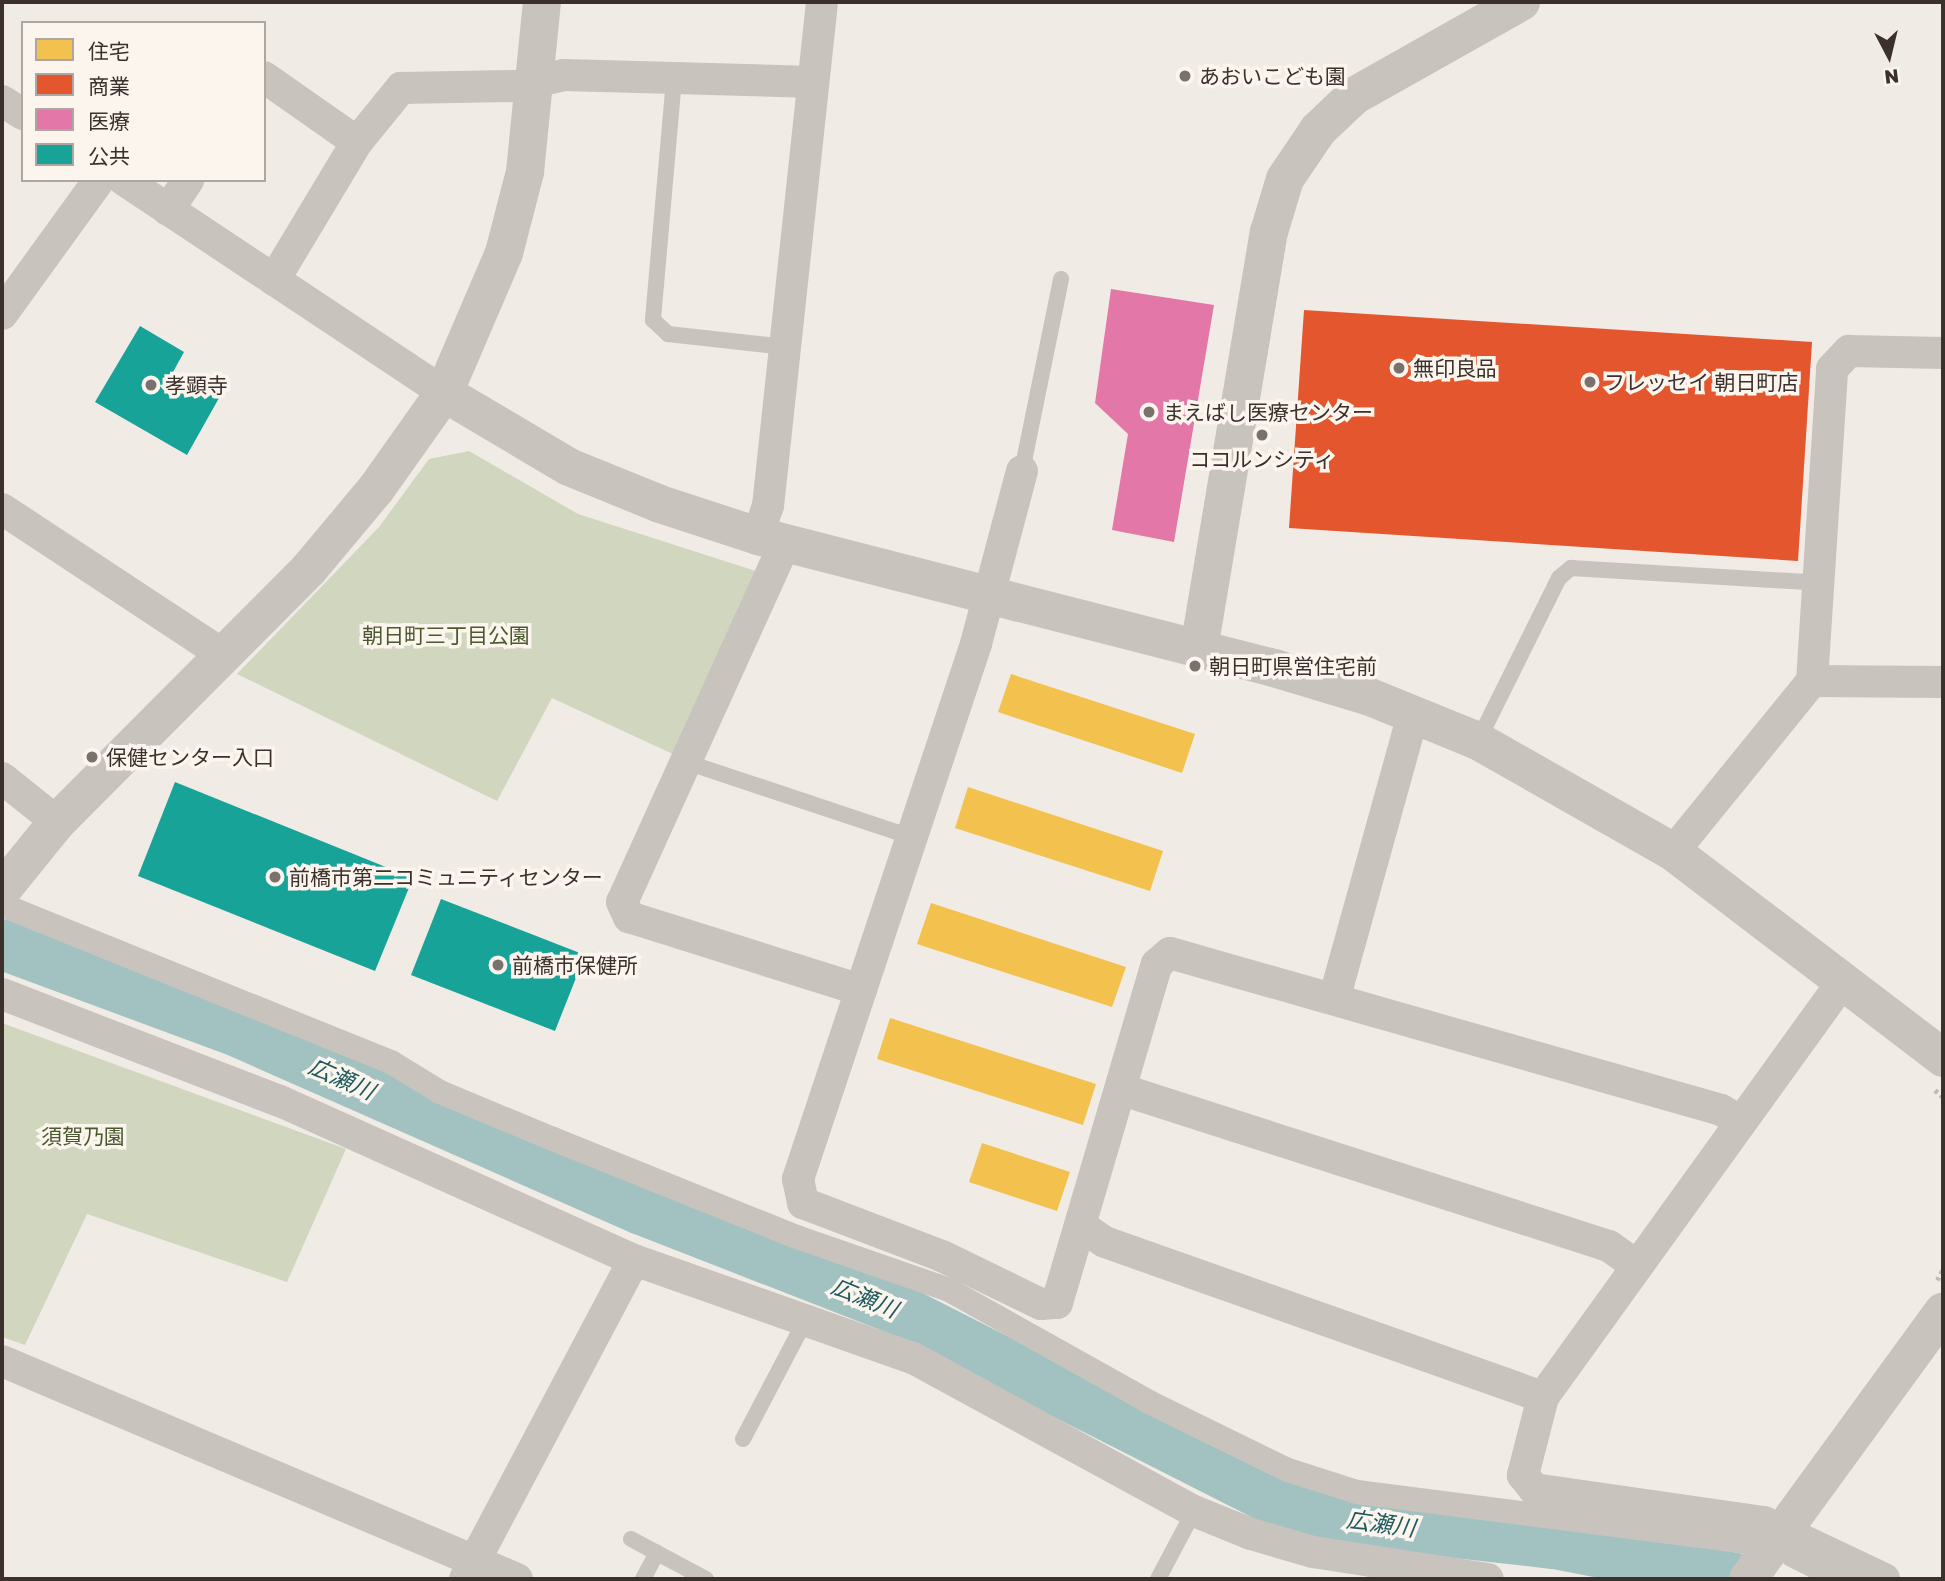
<!DOCTYPE html>
<html>
<head>
<meta charset="utf-8">
<style>
  body { margin:0 }
  #map { position:relative; width:1945px; height:1581px; overflow:hidden; background:#f0ebe5; font-family:"Golos Text","Noto Sans JP",sans-serif }
  div>[style] { position:absolute }
  .green>* { inset:0; background:#d1d6bf }
  .homes>* { inset:0; background:#f2c14e }
  .shops>* { inset:0; background:#e4572e }
  .health>* { inset:0; background:#e377a8 }
  .public>* { inset:0; background:#17a398 }
  .river>* { height:51px; margin:-25.5px; padding:0 25.5px; transform-origin:25.5px; border-radius:25.5px; background:#a1c2c1 }
  .path>* { height:4.5px; margin-top:-2.25px; transform-origin:0; background:repeating-linear-gradient(90deg,#c2bbb6 0 3.5px,transparent 0 7px) }
  .service>* { height:16px; margin:-8px; padding:0 8px; transform-origin:8px; border-radius:8px; background:#c9c3be }
  .pedestrian>* { height:24px; margin:-12px; padding:0 12px; transform-origin:12px; border-radius:12px; background:#c9c3be }
  .minor>* { height:32px; margin:-16px; padding:0 16px; transform-origin:16px; border-radius:16px; background:#c9c3be }
  .tertiary>* { height:38px; margin:-19px; padding:0 19px; transform-origin:19px; border-radius:19px; background:#c9c3be }
  .dots>* { width:19px; height:19px; translate:-50% -50%; box-sizing:border-box; border:4px solid #fbf5ee; border-radius:50% }
  span { translate:-50% -50%; white-space:nowrap; text-align:center; line-height:1.15; -webkit-text-stroke:7px #fbf5ee; paint-order:stroke }
  .poi-label { font-size:21px; color:#3b302b }
  .left { translate:0 -50%; text-align:left }
  .park-label { font-size:21px; color:#4a5a2e }
  .water-label { font-size:23px; color:#1f5a5e; font-style:italic }
  .frame { position:absolute; inset:0; border:4px solid #3b302b; pointer-events:none }
  .legend { position:absolute; left:21px; top:21px; width:245px; height:161px; box-sizing:border-box; background:#fbf5ee; border:2px solid #aea6a0; margin:0; padding:9px 12px; list-style:none; font-size:21px; color:#3b302b }
  .legend li { display:flex; align-items:center; gap:14px; height:35px }
  .legend b { width:35px; border:2px solid #aea6a0 }
  .north { position:absolute; left:1854px; top:21px; width:70px; height:70px; -webkit-text-stroke:5px #fbf5ee; paint-order:stroke; rotate:173deg; font-size:19px; font-weight:700; line-height:28px; text-align:center; color:#3b302b }
  .north::after { content:''; display:block; margin:auto; width:24px; height:32px; background:#3b302b; clip-path:polygon(50% 0,100% 100%,50% 72%,0 100%) }
</style>
</head>
<body>
<div id="map">
  <div class="green">
    <div style="clip-path:polygon(469px 451px,578px 514px,759px 572px,677px 756px,552px 698px,497px 801px,237px 674px,379px 527px,429px 459px)"></div>
    <div style="clip-path:polygon(2px 1023px,346px 1149px,287px 1282px,87px 1214px,25px 1345px,2px 1337px)"></div>
  </div>
  <div class="homes">
    <div style="clip-path:polygon(1011px 674px,1195px 734px,1182px 773px,998px 712px)"></div>
    <div style="clip-path:polygon(968px 787px,1163px 851px,1150px 891px,955px 828px)"></div>
    <div style="clip-path:polygon(931px 903px,1126px 967px,1112px 1007px,917px 944px)"></div>
    <div style="clip-path:polygon(890px 1018px,1096px 1084px,1083px 1125px,877px 1059px)"></div>
    <div style="clip-path:polygon(982px 1143px,1070px 1172px,1057px 1211px,969px 1182px)"></div>
  </div>
  <div class="shops">
    <div style="clip-path:polygon(1304px 310px,1812px 342px,1798px 561px,1289px 528px)"></div>
  </div>
  <div class="health">
    <div style="clip-path:polygon(1111px 289px,1214px 305px,1174px 542px,1112px 530px,1128px 434px,1095px 403px)"></div>
  </div>
  <div class="public">
    <div style="clip-path:polygon(140px 326px,184px 352px,173px 372px,219px 398px,187px 455px,95px 402px)"></div>
    <div style="clip-path:polygon(175px 782px,413px 878px,375px 971px,138px 876px)"></div>
    <div style="clip-path:polygon(441px 899px,585px 955px,555px 1031px,411px 975px)"></div>
  </div>
  <div class="river">
    <div style="left:2px;top:944px;width:251px;rotate:20.3deg"></div>
    <div style="left:237px;top:1031px;width:441px;rotate:23.8deg"></div>
    <div style="left:641px;top:1209px;width:278px;rotate:21.3deg"></div>
    <div style="left:900px;top:1310px;width:408px;rotate:26.9deg"></div>
    <div style="left:1264px;top:1495px;width:85px;rotate:17.2deg"></div>
    <div style="left:1345px;top:1520px;width:210px;rotate:6.3deg"></div>
    <div style="left:1554px;top:1543px;width:190px;rotate:10.9deg"></div>
  </div>
  <div class="path">
    <div style="left:1935px;top:1090px;width:11px;rotate:41deg"></div>
    <div style="left:1937px;top:1280px;width:13px;rotate:-61deg"></div>
  </div>
  <div class="service">
    <div style="left:674px;top:79px;width:242px;rotate:95deg"></div>
    <div style="left:653px;top:320px;width:21px;rotate:43deg"></div>
    <div style="left:668px;top:334px;width:118px;rotate:6.3deg"></div>
    <div style="left:1022px;top:471px;width:196px;rotate:-78.5deg"></div>
    <div style="left:1478px;top:741px;width:182px;rotate:-63.6deg"></div>
    <div style="left:1559px;top:578px;width:16px;rotate:-40deg"></div>
    <div style="left:1571px;top:568px;width:249px;rotate:3.4deg"></div>
    <div style="left:683px;top:761px;width:240px;rotate:18.4deg"></div>
    <div style="left:743px;top:1439px;width:133px;rotate:-62.3deg"></div>
    <div style="left:631px;top:1539px;width:85px;rotate:28.1deg"></div>
    <div style="left:643px;top:1579px;width:30px;rotate:-62deg"></div>
    <div style="left:1158px;top:1579px;width:77px;rotate:-62.1deg"></div>
  </div>
  <div class="pedestrian">
    <div style="left:12px;top:909px;width:409px;rotate:22deg"></div>
    <div style="left:391px;top:1062px;width:57px;rotate:31.5deg"></div>
    <div style="left:440px;top:1092px;width:122px;rotate:22.6deg"></div>
    <div style="left:553px;top:1139px;width:263px;rotate:21.9deg"></div>
    <div style="left:797px;top:1237px;width:161px;rotate:19.2deg"></div>
    <div style="left:949px;top:1290px;width:231px;rotate:29.2deg"></div>
    <div style="left:1151px;top:1403px;width:153px;rotate:26.1deg"></div>
    <div style="left:1288px;top:1470px;width:72px;rotate:17.7deg"></div>
    <div style="left:1357px;top:1492px;width:394px;rotate:7.3deg"></div>
    <div style="left:1792px;top:1555px;width:54px;rotate:26.6deg"></div>
  </div>
  <div class="minor">
    <div style="left:264px;top:77px;width:113px;rotate:35deg"></div>
    <div style="left:2px;top:101px;width:25px;rotate:32deg"></div>
    <div style="left:124px;top:180px;width:384px;rotate:33.6deg"></div>
    <div style="left:168px;top:210px;width:36px;rotate:-56deg"></div>
    <div style="left:274px;top:280px;width:161px;rotate:-59deg"></div>
    <div style="left:357px;top:142px;width:70px;rotate:-50.8deg"></div>
    <div style="left:401px;top:88px;width:115px;rotate:-1deg"></div>
    <div style="left:516px;top:86px;width:49px;rotate:-12.9deg"></div>
    <div style="left:564px;top:75px;width:249px;rotate:1.6deg"></div>
    <div style="left:2px;top:314px;width:165px;rotate:-54.1deg"></div>
    <div style="left:1022px;top:471px;width:179px;rotate:104.9deg"></div>
    <div style="left:976px;top:644px;width:564px;rotate:108.4deg"></div>
    <div style="left:798px;top:1179px;width:25px;rotate:78deg"></div>
    <div style="left:803px;top:1203px;width:149px;rotate:20.9deg"></div>
    <div style="left:942px;top:1256px;width:110px;rotate:25.9deg"></div>
    <div style="left:1041px;top:1304px;width:16px;rotate:-4deg"></div>
    <div style="left:1057px;top:1303px;width:353px;rotate:-73.6deg"></div>
    <div style="left:1157px;top:964px;width:17px;rotate:-40deg"></div>
    <div style="left:1170px;top:953px;width:573px;rotate:15.9deg"></div>
    <div style="left:1721px;top:1110px;width:22px;rotate:30deg"></div>
    <div style="left:2px;top:509px;width:261px;rotate:33.4deg"></div>
    <div style="left:758px;top:536px;width:32px;rotate:-72deg"></div>
    <div style="left:768px;top:506px;width:507px;rotate:-83.88deg"></div>
    <div style="left:785px;top:543px;width:394px;rotate:114.4deg"></div>
    <div style="left:622px;top:902px;width:17px;rotate:65deg"></div>
    <div style="left:629px;top:917px;width:243px;rotate:17.5deg"></div>
    <div style="left:1812px;top:681px;width:313px;rotate:-86.3deg"></div>
    <div style="left:1832px;top:369px;width:25px;rotate:-47deg"></div>
    <div style="left:1849px;top:351px;width:94px;rotate:1.2deg"></div>
    <div style="left:2px;top:778px;width:70px;rotate:38.7deg"></div>
    <div style="left:1673px;top:852px;width:220px;rotate:-50.9deg"></div>
    <div style="left:1812px;top:681px;width:131px;rotate:0.4deg"></div>
    <div style="left:1843px;top:981px;width:513px;rotate:125.8deg"></div>
    <div style="left:1543px;top:1397px;width:81px;rotate:104.4deg"></div>
    <div style="left:1523px;top:1475px;width:18px;rotate:52deg"></div>
    <div style="left:1534px;top:1489px;width:232px;rotate:8.2deg"></div>
    <div style="left:1764px;top:1522px;width:133px;rotate:25.4deg"></div>
    <div style="left:2px;top:994px;width:298px;rotate:21.1deg"></div>
    <div style="left:280px;top:1101px;width:388px;rotate:24.2deg"></div>
    <div style="left:634px;top:1260px;width:296px;rotate:19.4deg"></div>
    <div style="left:913px;top:1358px;width:320px;rotate:28.6deg"></div>
    <div style="left:1194px;top:1511px;width:61px;rotate:22deg"></div>
    <div style="left:1251px;top:1534px;width:65px;rotate:16.2deg"></div>
    <div style="left:1313px;top:1552px;width:177px;rotate:8.8deg"></div>
    <div style="left:1335px;top:996px;width:293px;rotate:-74.5deg"></div>
    <div style="left:1123px;top:1090px;width:510px;rotate:17.8deg"></div>
    <div style="left:1609px;top:1246px;width:32px;rotate:36deg"></div>
    <div style="left:1084px;top:1228px;width:25px;rotate:34deg"></div>
    <div style="left:1105px;top:1242px;width:465px;rotate:19.5deg"></div>
    <div style="left:2px;top:1361px;width:559px;rotate:22.94deg"></div>
    <div style="left:465px;top:1579px;width:361px;rotate:-62.1deg"></div>
  </div>
  <div class="tertiary">
    <div style="left:444px;top:393px;width:145px;rotate:30.6deg"></div>
    <div style="left:569px;top:467px;width:98px;rotate:22.1deg"></div>
    <div style="left:660px;top:504px;width:103px;rotate:18.1deg"></div>
    <div style="left:758px;top:536px;width:533px;rotate:14.35deg"></div>
    <div style="left:1274px;top:668px;width:100px;rotate:16.8deg"></div>
    <div style="left:1370px;top:697px;width:117px;rotate:22.2deg"></div>
    <div style="left:1478px;top:741px;width:224px;rotate:29.6deg"></div>
    <div style="left:1673px;top:852px;width:340px;rotate:37.3deg"></div>
    <div style="left:1199px;top:649px;width:423px;rotate:-80.5deg"></div>
    <div style="left:1269px;top:232px;width:55px;rotate:-73.2deg"></div>
    <div style="left:1285px;top:179px;width:59px;rotate:-56deg"></div>
    <div style="left:1318px;top:130px;width:50px;rotate:-43.4deg"></div>
    <div style="left:1354px;top:96px;width:192px;rotate:-29.4deg"></div>
    <div style="left:2px;top:890px;width:87px;rotate:-51deg"></div>
    <div style="left:57px;top:822px;width:357px;rotate:-45.1deg"></div>
    <div style="left:309px;top:569px;width:104px;rotate:-50.1deg"></div>
    <div style="left:376px;top:489px;width:118px;rotate:-54.7deg"></div>
    <div style="left:444px;top:393px;width:152px;rotate:-66.8deg"></div>
    <div style="left:504px;top:253px;width:84px;rotate:-75.5deg"></div>
    <div style="left:525px;top:172px;width:171px;rotate:-84.3deg"></div>
    <div style="left:1748px;top:1579px;width:331px;rotate:-53.9deg"></div>
  </div>
  <div class="dots">
    <div style="left:1185px;top:76px;background:#7a716c"></div>
    <div style="left:1399px;top:368px;background:#7a716c"></div>
    <div style="left:1590px;top:382px;background:#7a716c"></div>
    <div style="left:151px;top:385px;background:#7a716c"></div>
    <div style="left:1149px;top:412px;background:#7a716c"></div>
    <div style="left:1262px;top:435px;background:#7a716c"></div>
    <div style="left:1195px;top:666px;background:#7a716c"></div>
    <div style="left:92px;top:757px;background:#7a716c"></div>
    <div style="left:275px;top:877px;background:#7a716c"></div>
    <div style="left:498px;top:965px;background:#7a716c"></div>
  </div>
  <div class="poi-label">
    <span class="left" style="left:1199px;top:76px">あおいこども園</span>
    <span class="left" style="left:1413px;top:368px">無印良品</span>
    <span class="left" style="left:1604px;top:382px">フレッセイ 朝日町店</span>
    <span class="left" style="left:165px;top:385px">孝顕寺</span>
    <span class="left" style="left:1163px;top:412px">まえばし医療センター</span>
    <span style="left:1262px;top:459px">ココルンシティ</span>
    <span class="left" style="left:1209px;top:666px">朝日町県営住宅前</span>
    <span class="left" style="left:106px;top:757px">保健センター入口</span>
    <span class="left" style="left:289px;top:877px">前橋市第二コミュニティセンター</span>
    <span class="left" style="left:512px;top:965px">前橋市保健所</span>
  </div>
  <div class="park-label">
    <span style="left:446px;top:635px">朝日町三丁目公園</span>
    <span style="left:83px;top:1136px">須賀乃園</span>
  </div>
  <div class="water-label">
    <span style="left:342px;top:1078px;rotate:24deg">広瀬川</span>
    <span style="left:865px;top:1297px;rotate:22deg">広瀬川</span>
    <span style="left:1381px;top:1523px;rotate:8deg">広瀬川</span>
  </div>
  <div class="frame"></div>
  <ul class="legend">
  <li><b style="height:19px;background:#f2c14e"></b>住宅</li>
  <li><b style="height:19px;background:#e4572e"></b>商業</li>
  <li><b style="height:19px;background:#e377a8"></b>医療</li>
  <li><b style="height:19px;background:#17a398"></b>公共</li>
  </ul>
  <div class="north">N</div>
</div>
</body>
</html>
